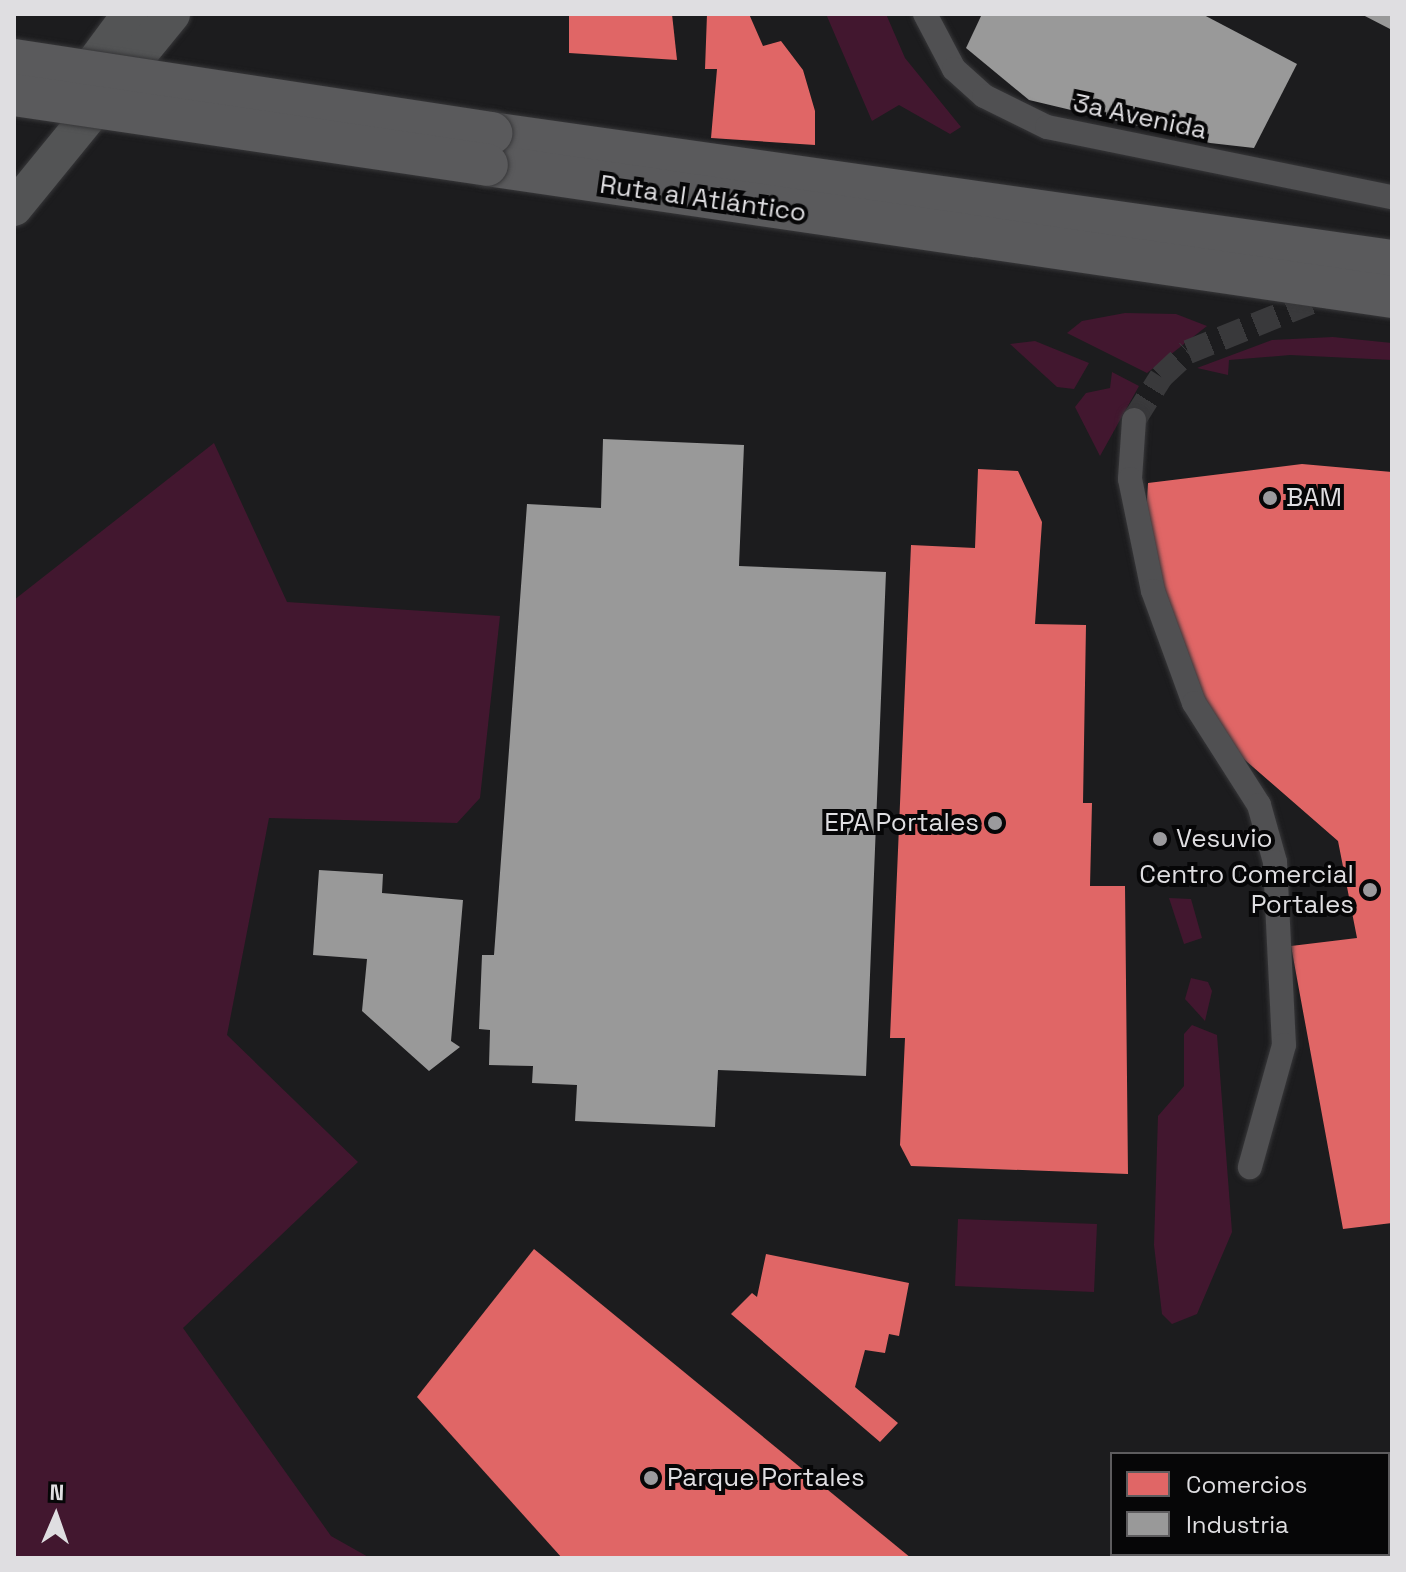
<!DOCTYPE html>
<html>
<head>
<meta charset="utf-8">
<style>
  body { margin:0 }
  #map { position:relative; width:1406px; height:1572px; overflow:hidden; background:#1c1c1e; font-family:"Space Grotesk",sans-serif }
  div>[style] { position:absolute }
  .green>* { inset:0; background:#42172f }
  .shops>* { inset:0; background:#e06666 }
  .industry>* { inset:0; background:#999 }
  .minor-tunnel>* { height:24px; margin-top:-12px; transform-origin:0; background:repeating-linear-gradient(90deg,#39393b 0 24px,transparent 0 36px) }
  .roads { filter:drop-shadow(0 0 2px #373739) drop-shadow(0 0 2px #373739) }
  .minor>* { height:24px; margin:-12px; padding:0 12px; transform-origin:12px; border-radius:12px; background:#505052 }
  .secondary>* { height:36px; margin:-18px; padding:0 18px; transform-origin:18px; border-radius:18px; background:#535455 }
  .trunk>* { height:42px; margin:-21px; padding:0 21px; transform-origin:21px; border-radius:21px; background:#5a5a5c }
  .bridges { filter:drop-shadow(0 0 2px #373739) drop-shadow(0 0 2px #373739) }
  .trunk-bridge>* { height:42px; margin:-21px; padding:0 21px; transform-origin:21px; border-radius:21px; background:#5a5a5c }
  .dots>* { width:22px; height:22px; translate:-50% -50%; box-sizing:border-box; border:4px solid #060607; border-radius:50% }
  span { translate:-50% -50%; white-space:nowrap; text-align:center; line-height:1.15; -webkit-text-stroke:8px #060607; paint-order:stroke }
  .street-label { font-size:26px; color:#dfdee1 }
  .poi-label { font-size:26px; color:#dfdee1 }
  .left { translate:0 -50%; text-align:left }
  .right { translate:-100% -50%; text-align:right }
  .frame { position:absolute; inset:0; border:16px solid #dfdee1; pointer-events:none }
  .legend { position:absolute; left:1110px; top:1452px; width:280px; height:104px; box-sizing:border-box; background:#060607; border:2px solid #5d5c5e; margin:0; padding:10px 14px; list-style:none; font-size:24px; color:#dfdee1 }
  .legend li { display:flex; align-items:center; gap:16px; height:40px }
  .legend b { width:40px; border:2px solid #5d5c5e }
  .north { position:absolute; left:16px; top:1476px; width:80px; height:80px; -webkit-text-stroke:6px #060607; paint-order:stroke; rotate:2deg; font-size:22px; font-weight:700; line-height:32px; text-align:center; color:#dfdee1 }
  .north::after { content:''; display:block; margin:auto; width:28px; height:36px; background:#dfdee1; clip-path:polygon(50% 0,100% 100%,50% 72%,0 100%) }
</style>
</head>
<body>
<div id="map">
  <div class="green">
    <div style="clip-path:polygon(826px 14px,886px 14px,905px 58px,961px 127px,950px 134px,899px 105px,872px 121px)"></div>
    <div style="clip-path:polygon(1125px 313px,1176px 314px,1207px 326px,1147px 373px,1067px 333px,1082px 321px)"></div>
    <div style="clip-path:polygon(1333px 337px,1392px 343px,1392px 360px,1290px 355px,1229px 360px,1228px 375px,1197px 368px,1272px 340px)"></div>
    <div style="clip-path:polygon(1035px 341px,1089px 363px,1074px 389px,1057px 387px,1010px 344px)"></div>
    <div style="clip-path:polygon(1112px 372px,1139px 386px,1100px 456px,1075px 407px,1086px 393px,1110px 388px)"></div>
    <div style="clip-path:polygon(214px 443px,287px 602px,500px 616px,480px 798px,457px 823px,269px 818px,227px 1035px,358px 1162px,183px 1328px,331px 1536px,370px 1558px,14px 1558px,14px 600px)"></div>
    <div style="clip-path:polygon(1169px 898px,1191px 899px,1202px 938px,1184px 944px)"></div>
    <div style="clip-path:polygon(1191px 978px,1208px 982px,1212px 991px,1205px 1021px,1185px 999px)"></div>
    <div style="clip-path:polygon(1192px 1025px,1217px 1035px,1232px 1232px,1197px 1314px,1172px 1324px,1162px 1314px,1154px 1245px,1158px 1116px,1184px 1086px,1184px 1034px)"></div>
    <div style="clip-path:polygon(958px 1219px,1097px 1224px,1094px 1292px,955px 1286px)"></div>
  </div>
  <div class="shops">
    <div style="clip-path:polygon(569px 14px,672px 14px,677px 60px,569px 53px)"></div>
    <div style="clip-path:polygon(707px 14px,749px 14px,763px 46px,781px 41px,803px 70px,815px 111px,815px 145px,711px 138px,717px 69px,705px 69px)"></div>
    <div style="clip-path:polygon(1302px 464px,1392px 472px,1392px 1223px,1343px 1229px,1291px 946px,1357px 938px,1338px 841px,1238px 754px,1202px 701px,1156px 585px,1146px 515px,1148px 483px)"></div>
    <div style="clip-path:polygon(978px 469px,1018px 471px,1042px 522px,1035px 624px,1086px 625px,1083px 803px,1092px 803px,1090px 886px,1125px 886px,1128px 1174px,911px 1166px,900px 1145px,905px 1038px,890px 1038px,911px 545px,975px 548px)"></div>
    <div style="clip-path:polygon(534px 1249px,911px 1558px,562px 1558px,417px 1397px)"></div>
    <div style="clip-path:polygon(766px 1254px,909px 1283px,899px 1336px,889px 1334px,885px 1353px,865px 1350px,855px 1387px,898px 1423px,880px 1442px,731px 1314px,752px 1293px,757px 1297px)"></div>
    <div style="clip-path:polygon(1198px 1554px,1236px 1554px,1246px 1557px,1197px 1558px)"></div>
  </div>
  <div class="industry">
    <div style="clip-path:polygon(982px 14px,1202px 14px,1297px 64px,1254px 148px,1210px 143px,1029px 100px,966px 48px)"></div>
    <div style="clip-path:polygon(1361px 14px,1392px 14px,1392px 30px)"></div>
    <div style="clip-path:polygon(603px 439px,744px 445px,739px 566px,886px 572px,866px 1076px,718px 1070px,715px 1127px,575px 1121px,577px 1085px,532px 1083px,533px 1066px,489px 1065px,490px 1030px,479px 1029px,482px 955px,494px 955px,527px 504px,601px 508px)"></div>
    <div style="clip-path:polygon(319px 870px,383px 874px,382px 893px,463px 900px,451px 1041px,460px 1047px,429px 1071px,362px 1011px,367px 959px,313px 955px)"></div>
  </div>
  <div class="minor-tunnel">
    <div style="left:1134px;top:420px;width:51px;rotate:-57.9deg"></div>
    <div style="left:1161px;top:377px;width:37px;rotate:-43deg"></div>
    <div style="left:1188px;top:352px;width:152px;rotate:-22deg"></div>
  </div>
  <div class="roads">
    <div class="minor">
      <div style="left:925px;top:14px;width:62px;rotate:62.2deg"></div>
      <div style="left:954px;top:69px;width:40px;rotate:42deg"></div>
      <div style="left:984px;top:96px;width:70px;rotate:26.2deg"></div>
      <div style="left:1047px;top:127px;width:352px;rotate:11.5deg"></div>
      <div style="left:1134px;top:420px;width:59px;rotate:93.9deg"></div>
      <div style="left:1130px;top:479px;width:114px;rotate:78.4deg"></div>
      <div style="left:1153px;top:591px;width:119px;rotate:69.9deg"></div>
      <div style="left:1194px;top:703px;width:121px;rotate:57.5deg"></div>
      <div style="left:1259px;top:805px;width:59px;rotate:74.3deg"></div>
      <div style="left:1275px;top:862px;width:183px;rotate:87.2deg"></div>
      <div style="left:1284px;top:1045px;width:127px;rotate:105.6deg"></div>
    </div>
    <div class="secondary">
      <div style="left:74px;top:90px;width:94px;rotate:-53.6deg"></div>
      <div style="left:14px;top:208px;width:250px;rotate:-50.8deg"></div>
    </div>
    <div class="trunk">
      <div style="left:491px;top:133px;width:910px;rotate:8.09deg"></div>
      <div style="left:487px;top:165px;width:915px;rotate:8.3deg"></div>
    </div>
  </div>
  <div class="bridges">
    <div class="trunk-bridge">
      <div style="left:14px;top:60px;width:483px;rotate:8.7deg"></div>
      <div style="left:14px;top:95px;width:478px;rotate:8.4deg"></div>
    </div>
  </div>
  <div class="dots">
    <div style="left:1270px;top:498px;background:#9b9a9d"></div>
    <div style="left:995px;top:823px;background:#9b9a9d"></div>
    <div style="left:1160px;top:839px;background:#9b9a9d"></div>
    <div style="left:1370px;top:890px;background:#9b9a9d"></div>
    <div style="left:651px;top:1478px;background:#9b9a9d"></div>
  </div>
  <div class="street-label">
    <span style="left:1140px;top:117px;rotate:12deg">3a Avenida</span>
    <span style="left:703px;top:199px;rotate:8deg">Ruta al Atlántico</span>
  </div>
  <div class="poi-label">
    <span class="left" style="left:1286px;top:498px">BAM</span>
    <span class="right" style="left:979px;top:823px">EPA Portales</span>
    <span class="left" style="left:1176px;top:839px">Vesuvio</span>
    <span class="right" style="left:1354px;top:890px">Centro Comercial<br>Portales</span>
    <span class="left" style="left:667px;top:1478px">Parque Portales</span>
  </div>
  <div class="frame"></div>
  <ul class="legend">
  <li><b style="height:22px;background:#e06666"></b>Comercios</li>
  <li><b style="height:22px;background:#999"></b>Industria</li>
  </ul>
  <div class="north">N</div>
</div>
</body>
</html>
